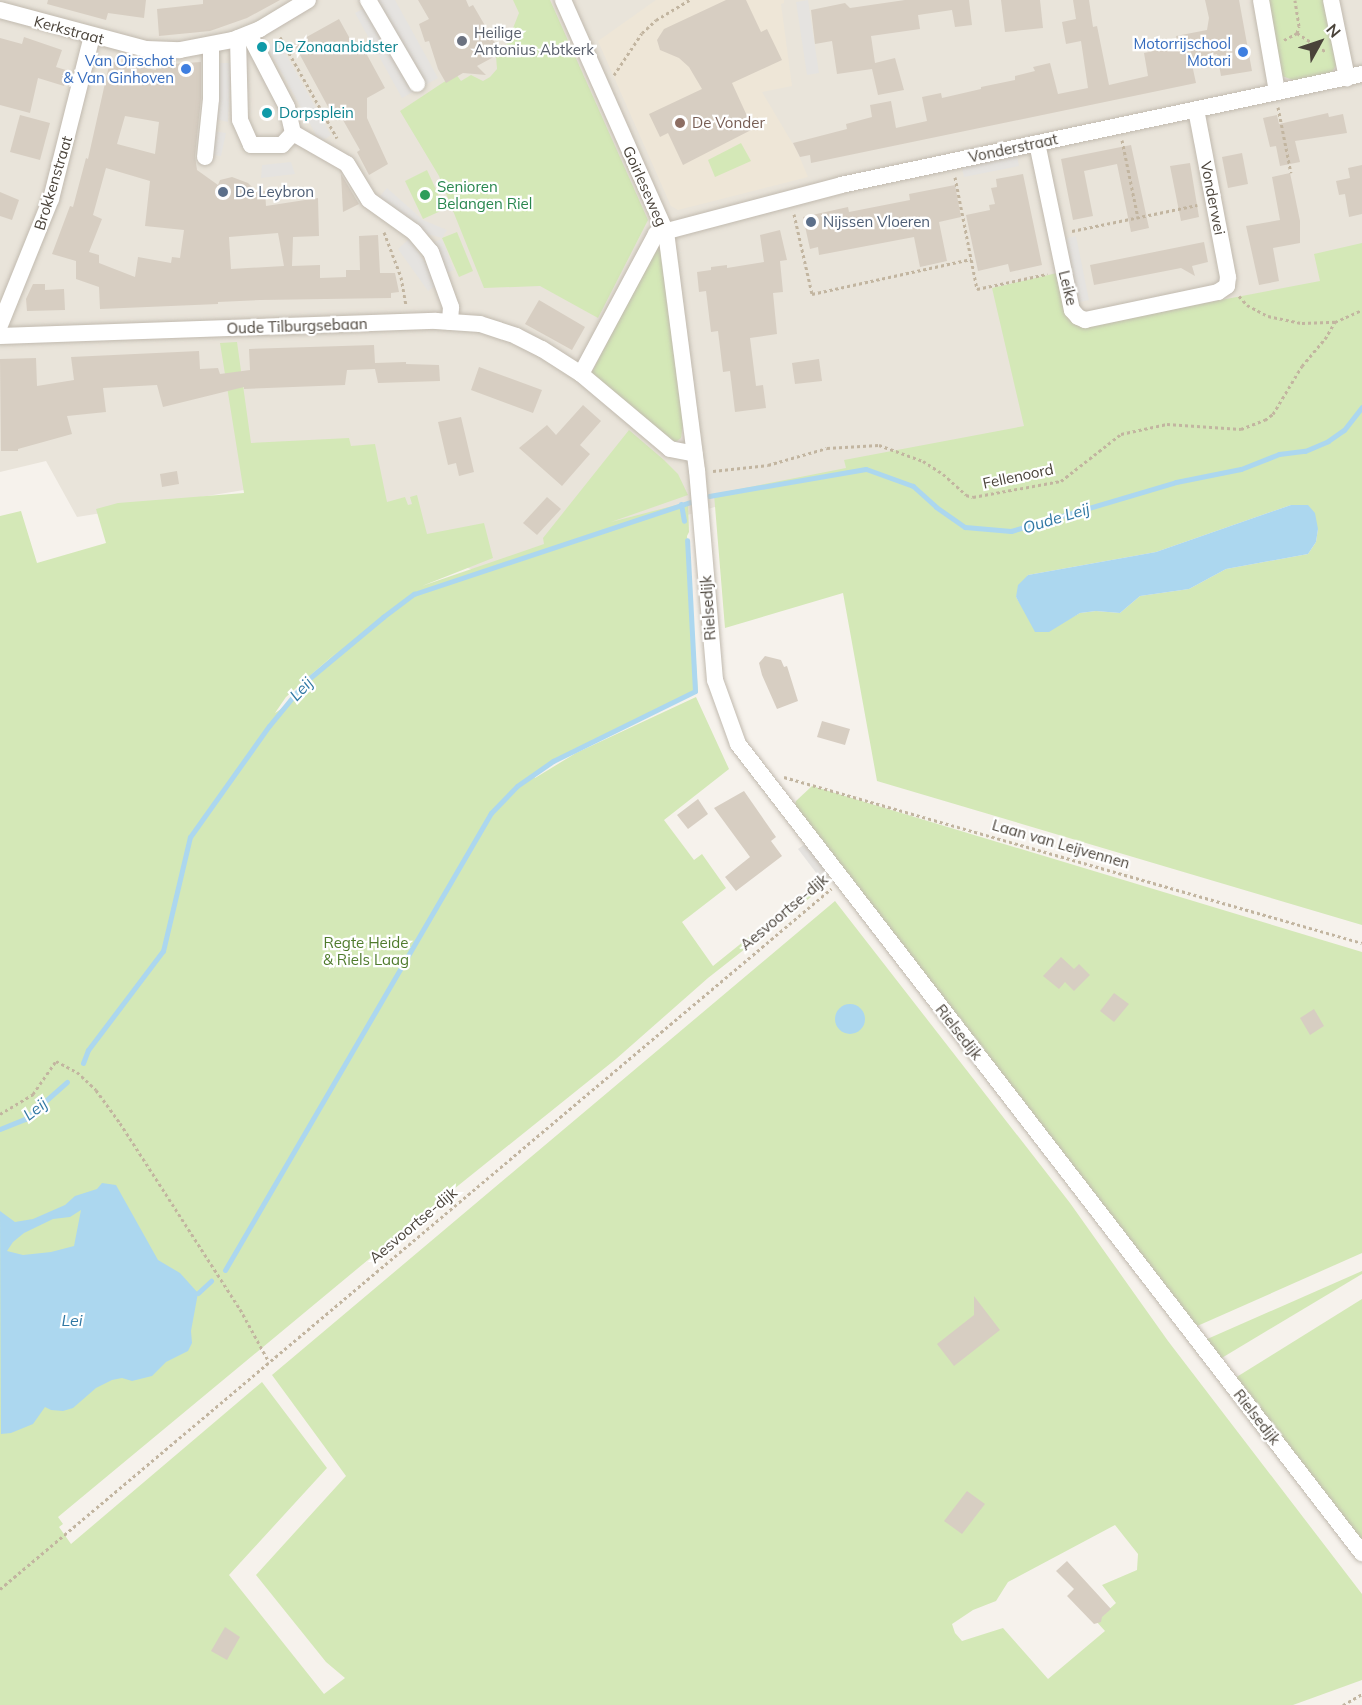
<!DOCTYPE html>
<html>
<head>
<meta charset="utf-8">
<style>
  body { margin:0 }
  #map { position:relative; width:1362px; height:1705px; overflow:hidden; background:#f6f2ec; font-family:Mulish,sans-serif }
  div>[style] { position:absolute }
  .residential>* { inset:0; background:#e9e4da }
  .education>* { inset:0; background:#eee6d7 }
  .green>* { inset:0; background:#d4e8b7 }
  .parking>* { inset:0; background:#e5e3e0 }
  .water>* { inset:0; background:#acd7ef }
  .round { border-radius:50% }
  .stream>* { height:5px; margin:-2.5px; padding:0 2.5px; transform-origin:2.5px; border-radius:2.5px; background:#acd7ef }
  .building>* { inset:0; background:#d7cec2 }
  .path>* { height:3px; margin-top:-1.5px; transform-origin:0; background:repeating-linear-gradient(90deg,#c2b5a0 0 3px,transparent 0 6px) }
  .roads { filter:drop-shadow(0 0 2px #c1baaf) drop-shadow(0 0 2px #c1baaf) }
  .minor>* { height:16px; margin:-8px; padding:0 8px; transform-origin:8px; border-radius:8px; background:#fff }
  .dots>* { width:16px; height:16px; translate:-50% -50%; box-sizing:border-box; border:3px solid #fff; border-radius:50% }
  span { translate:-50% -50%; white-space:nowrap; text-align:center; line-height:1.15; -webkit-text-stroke:4.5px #fff; paint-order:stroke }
  .street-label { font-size:15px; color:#4a433a }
  .worship-label { font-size:15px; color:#5b616d }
  .left { translate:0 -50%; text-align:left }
  .shop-label { font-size:15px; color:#366cbe }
  .right { translate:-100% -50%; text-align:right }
  .culture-label { font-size:15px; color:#0d838f }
  .education-label { font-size:15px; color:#785e54 }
  .leisure-label { font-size:15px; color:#27864d }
  .service-label { font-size:15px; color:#4e5e75 }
  .park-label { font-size:15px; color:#4f7b2d }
  .water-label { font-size:16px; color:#3178a4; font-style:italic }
  .north { position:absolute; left:1290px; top:12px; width:60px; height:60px; -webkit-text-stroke:4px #fff; paint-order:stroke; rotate:50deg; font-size:16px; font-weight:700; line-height:24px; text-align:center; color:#4a433a }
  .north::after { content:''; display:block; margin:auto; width:21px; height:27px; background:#4a433a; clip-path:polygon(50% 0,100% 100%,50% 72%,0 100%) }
</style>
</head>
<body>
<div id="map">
  <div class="residential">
    <div style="clip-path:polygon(0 0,1362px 0,1362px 369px,725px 504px,485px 574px,244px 490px,77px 517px,46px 461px,0 472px)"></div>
  </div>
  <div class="education">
    <div style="clip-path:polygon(656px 0,784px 0,784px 3px,781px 4px,792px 86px,762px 92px,797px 151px,808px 177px,678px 210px,671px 206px,598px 41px)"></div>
  </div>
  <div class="green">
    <div style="clip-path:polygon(513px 0,550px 0,648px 220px,598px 318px,540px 286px,484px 288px,439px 176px,400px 111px,456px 74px,461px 81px,471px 75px,483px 81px,490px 77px,497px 69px,496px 56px,504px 51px,519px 13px)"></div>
    <div style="clip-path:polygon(1266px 0,1326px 0,1337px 64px,1332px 72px,1296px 81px,1282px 76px)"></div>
    <div style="clip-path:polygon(741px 143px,751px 161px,715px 177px,708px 160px)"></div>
    <div style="clip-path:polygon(427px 170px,445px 209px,423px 219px,405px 181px)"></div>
    <div style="clip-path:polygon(457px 232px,473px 271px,459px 277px,442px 238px)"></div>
    <div style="clip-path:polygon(evenodd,1362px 243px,1362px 925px,877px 781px,843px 593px,725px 628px,714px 494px,846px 468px,844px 460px,1024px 426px,992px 288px,1057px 273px,1068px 318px,1074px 324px,1085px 326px,1320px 281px,1314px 254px,1362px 243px,1291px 505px,1318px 529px,1316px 542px,1308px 554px,1226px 569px,1189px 589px,1140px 596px,1120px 613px,1096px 611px,1080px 613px,1067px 620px,1030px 619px,1016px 597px,1028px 575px,1156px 552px,1291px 505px)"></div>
    <div style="clip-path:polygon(658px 244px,661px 245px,683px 424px,681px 438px,677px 441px,672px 441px,593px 375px,592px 372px)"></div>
    <div style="clip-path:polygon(evenodd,237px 342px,251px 443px,349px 438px,351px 446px,375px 444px,387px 502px,405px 497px,408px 505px,412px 504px,410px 497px,417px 495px,427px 534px,484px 523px,493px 558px,422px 586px,544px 544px,543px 538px,629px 430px,664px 460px,678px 474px,688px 495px,611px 522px,688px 502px,689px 532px,687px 536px,698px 692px,532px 774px,535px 778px,576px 753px,696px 697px,729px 769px,664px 820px,694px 860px,702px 854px,726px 888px,682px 922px,713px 966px,795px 900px,819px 883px,820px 886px,816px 893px,708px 978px,616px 1059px,439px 1201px,58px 1517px,63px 1524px,59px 1527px,71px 1544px,262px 1382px,327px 1468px,229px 1575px,324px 1694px,345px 1678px,326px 1662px,256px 1575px,346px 1476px,272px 1375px,835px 901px,1070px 1203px,1168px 1341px,1362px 1594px,1362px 1680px,1293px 1705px,0 1705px,0 516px,21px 511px,37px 563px,106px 543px,96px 509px,118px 503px,244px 493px,220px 343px,237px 342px,338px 651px,316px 671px,292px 702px,275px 713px,286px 697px,338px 651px,237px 342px,1115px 1525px,1138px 1554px,1137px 1570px,1102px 1585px,1116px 1603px,1096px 1621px,1105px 1631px,1048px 1679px,1003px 1628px,962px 1641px,955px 1633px,952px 1624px,973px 1610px,996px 1601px,1008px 1582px,1115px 1525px)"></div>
    <div style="clip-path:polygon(812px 786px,1362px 952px,1362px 1253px,1195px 1327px,794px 808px,796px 801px)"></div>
    <div style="clip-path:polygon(1362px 1271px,1362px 1274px,1220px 1359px,1205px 1340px)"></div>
    <div style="clip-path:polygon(1362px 1299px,1362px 1542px,1235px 1378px)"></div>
  </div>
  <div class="parking">
    <div style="clip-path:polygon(379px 0,395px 0,438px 78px,402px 98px,355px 13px)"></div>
    <div style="clip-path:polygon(808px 0,819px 73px,807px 75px,796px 2px)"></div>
    <div style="clip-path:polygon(278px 40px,331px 135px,320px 142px,267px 46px)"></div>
    <div style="clip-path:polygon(218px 63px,231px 63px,228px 122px,216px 119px)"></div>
    <div style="clip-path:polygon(214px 131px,226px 133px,221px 156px,211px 155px)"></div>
    <div style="clip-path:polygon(1017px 153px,1019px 166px,964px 177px,961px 165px)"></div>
    <div style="clip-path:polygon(291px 162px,295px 174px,261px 178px,262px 165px)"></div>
    <div style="clip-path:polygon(387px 188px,423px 220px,447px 230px,442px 238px,421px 232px,379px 197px)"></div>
    <div style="clip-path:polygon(1076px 236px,1089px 300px,1076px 303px,1063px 239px)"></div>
    <div style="clip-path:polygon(409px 239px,439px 283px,428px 291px,398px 249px)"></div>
    <div style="clip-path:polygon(442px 239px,454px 270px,446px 273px,434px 242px)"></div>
    <div style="clip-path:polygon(805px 844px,830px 877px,824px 883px,798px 849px)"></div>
  </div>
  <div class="water">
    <div style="clip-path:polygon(1291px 505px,1308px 505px,1315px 513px,1318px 529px,1316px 542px,1308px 554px,1226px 569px,1189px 589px,1140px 596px,1120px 613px,1096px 611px,1080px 613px,1049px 632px,1035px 632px,1016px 597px,1018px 585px,1028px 575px,1156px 552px)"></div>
    <div class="round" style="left:835px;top:1004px;width:30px;height:30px"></div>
    <div style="clip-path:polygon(evenodd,102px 1183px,116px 1185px,158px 1260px,180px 1273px,198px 1293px,191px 1331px,192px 1343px,188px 1351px,166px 1362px,152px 1376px,132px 1381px,122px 1378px,112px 1380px,96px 1388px,73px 1408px,63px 1411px,51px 1410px,45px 1407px,33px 1424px,11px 1433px,1px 1434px,0 1211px,15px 1222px,33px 1219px,65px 1205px,75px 1196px,97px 1189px,102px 1183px,81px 1210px,74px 1246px,51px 1252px,23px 1255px,7px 1251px,13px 1242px,24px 1233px,53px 1219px,70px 1217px,81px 1210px)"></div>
  </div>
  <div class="stream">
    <div style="left:709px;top:496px;width:159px;rotate:-9.8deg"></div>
    <div style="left:866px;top:469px;width:50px;rotate:19.9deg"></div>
    <div style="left:913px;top:486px;width:31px;rotate:42deg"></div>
    <div style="left:936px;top:507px;width:35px;rotate:35deg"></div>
    <div style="left:965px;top:527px;width:46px;rotate:5deg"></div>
    <div style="left:1011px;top:531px;width:172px;rotate:-16.5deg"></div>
    <div style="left:1176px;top:482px;width:66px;rotate:-11.3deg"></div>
    <div style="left:1241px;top:469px;width:41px;rotate:-21.5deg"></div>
    <div style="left:1279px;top:454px;width:26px;rotate:-7deg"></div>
    <div style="left:1305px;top:451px;width:25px;rotate:-23deg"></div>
    <div style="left:1328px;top:441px;width:19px;rotate:-35deg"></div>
    <div style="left:1344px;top:430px;width:29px;rotate:-52deg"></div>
    <div style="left:681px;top:504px;width:17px;rotate:80deg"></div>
    <div style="left:83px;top:1063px;width:14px;rotate:-69deg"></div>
    <div style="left:88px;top:1050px;width:124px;rotate:-52.9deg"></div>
    <div style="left:163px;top:951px;width:117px;rotate:-76.7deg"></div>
    <div style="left:190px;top:837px;width:136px;rotate:-54.6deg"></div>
    <div style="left:269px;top:726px;width:57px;rotate:-50.7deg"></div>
    <div style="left:305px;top:682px;width:102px;rotate:-39.8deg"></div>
    <div style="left:383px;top:617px;width:39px;rotate:-37deg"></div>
    <div style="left:414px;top:594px;width:291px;rotate:-18.4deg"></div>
    <div style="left:0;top:1129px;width:27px;rotate:-22deg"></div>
    <div style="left:25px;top:1119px;width:56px;rotate:-41.4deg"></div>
    <div style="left:225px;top:1270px;width:529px;rotate:-59.8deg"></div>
    <div style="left:491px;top:813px;width:37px;rotate:-46deg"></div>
    <div style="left:517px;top:786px;width:44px;rotate:-34.8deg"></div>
    <div style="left:553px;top:761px;width:158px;rotate:-26.2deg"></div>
    <div style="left:695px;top:691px;width:151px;rotate:-93deg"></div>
    <div style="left:198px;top:1293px;width:18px;rotate:-43deg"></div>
  </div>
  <div class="building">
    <div style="clip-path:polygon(48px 0,146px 0,144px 18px,108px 13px,106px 20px,47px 4px)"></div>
    <div style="clip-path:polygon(203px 0,280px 0,247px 18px,210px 31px,159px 36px,157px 9px,203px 4px)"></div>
    <div style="clip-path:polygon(418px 0,466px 0,469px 7px,473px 5px,501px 53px,477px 66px,486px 75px,463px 73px,446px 83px,438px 69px,429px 41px,425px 42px,419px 24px,429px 19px)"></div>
    <div style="clip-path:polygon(726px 0,746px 0,761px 32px,767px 29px,782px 60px,732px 83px,753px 129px,683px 165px,668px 133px,660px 137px,649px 114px,702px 89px,689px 67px,679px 58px,660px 50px,657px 40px,664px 29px)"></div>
    <div style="clip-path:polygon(905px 0,969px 0,972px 25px,955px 27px,952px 10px,918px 15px,920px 29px,871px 36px,875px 63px,895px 58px,904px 90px,878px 95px,872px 69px,837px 74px,832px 41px,815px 44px,811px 10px,845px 3px,850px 8px)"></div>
    <div style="clip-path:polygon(1001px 0,1040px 0,1043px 28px,1005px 32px)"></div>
    <div style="clip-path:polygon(1073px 0,1089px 0,1093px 27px,1097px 26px,1109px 85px,1148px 76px,1144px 53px,1178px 46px,1176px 36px,1207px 30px,1209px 18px,1205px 0,1239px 0,1252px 71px,1221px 76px,1217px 54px,1191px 60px,1196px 83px,811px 163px,810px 155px,800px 157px,793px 143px,847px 129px,846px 124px,872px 117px,870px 105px,891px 101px,896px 128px,927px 121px,922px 97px,941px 93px,942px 98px,981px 89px,981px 87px,1015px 80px,1015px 76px,1035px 71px,1033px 67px,1050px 63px,1058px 94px,1088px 88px,1081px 41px,1066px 44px,1062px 22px,1076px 19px)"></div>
    <div style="clip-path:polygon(339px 19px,354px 46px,360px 42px,385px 88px,367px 98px,367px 118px,388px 164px,369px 175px,357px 152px,360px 150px,339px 113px,333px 116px,294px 44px)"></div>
    <div style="clip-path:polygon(24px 37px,62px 50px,56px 67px,69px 71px,64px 86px,38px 78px,30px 113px,0 105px,0 38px,22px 44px)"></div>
    <div style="clip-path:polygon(evenodd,110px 61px,156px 70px,156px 65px,201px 62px,201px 98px,195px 156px,197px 170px,218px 185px,220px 180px,232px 177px,248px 183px,256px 191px,265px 191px,266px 206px,318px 198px,319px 236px,293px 237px,292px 266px,320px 265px,320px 278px,346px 277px,346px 270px,360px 270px,359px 236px,378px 235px,380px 273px,395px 273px,399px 292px,391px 293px,391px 298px,260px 300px,218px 302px,218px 304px,100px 309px,99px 287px,76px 279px,76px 261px,52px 254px,70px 206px,73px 207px,86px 158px,88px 159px,110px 61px,125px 116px,159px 122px,155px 154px,117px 144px,125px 116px,110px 61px,106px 168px,150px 181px,145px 226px,184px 230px,180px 258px,172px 257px,171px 263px,138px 257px,135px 277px,99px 263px,99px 255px,89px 252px,102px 219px,93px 215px,106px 168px,110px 61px,278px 233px,284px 266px,231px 269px,229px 237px,278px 233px)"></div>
    <div style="clip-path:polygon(1328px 113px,1329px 117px,1343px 114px,1347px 133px,1295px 141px,1300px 162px,1280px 166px,1276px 146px,1270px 147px,1263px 118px,1277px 115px,1279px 124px)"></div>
    <div style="clip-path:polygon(20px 115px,50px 123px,40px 160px,10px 152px)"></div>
    <div style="clip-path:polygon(1131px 145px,1149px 228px,1131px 232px,1117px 164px,1084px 171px,1093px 216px,1073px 220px,1061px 159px)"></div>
    <div style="clip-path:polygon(1242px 153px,1248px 184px,1228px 188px,1222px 157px)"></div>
    <div style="clip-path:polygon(1190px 163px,1199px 217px,1181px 221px,1170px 166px)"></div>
    <div style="clip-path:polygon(1362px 165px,1362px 214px,1349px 217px,1345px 194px,1339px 195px,1336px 181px,1350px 178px,1348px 168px)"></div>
    <div style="clip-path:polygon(1290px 173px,1300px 221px,1300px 243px,1273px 248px,1279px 281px,1259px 285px,1246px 226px,1280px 220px,1272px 177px)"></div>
    <div style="clip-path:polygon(341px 174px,359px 204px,343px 212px)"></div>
    <div style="clip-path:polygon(1023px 174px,1042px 265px,1010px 272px,1008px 264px,978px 271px,966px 215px,990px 210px,989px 205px,995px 204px,991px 188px,997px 187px,996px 179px)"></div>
    <div style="clip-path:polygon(955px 185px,961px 217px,939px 222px,947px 261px,920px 267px,914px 237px,819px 255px,818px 247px,810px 249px,803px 217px,848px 207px,849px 212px,910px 200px,909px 194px)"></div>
    <div style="clip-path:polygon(0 192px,19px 200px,12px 220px,0 216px)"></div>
    <div style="clip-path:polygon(780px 230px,787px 260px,780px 261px,783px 292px,773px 293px,777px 334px,750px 338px,756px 386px,763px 385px,766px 408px,735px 412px,730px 371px,723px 372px,718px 331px,711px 332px,706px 291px,699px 292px,697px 272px,711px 270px,711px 267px,727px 265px,727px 268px,764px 262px,760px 235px)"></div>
    <div style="clip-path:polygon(1204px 242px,1208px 262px,1192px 266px,1195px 276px,1181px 268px,1094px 285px,1090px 265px)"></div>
    <div style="clip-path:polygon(33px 284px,45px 284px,45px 290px,64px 289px,65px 310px,27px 311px,26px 299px)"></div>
    <div style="clip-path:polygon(539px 300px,585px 327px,572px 350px,525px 324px)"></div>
    <div style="clip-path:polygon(374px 345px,375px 363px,406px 362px,406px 364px,439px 365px,440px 381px,378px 383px,375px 369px,347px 370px,345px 385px,244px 389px,244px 387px,163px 407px,157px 385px,103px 388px,106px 412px,67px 416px,72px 434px,18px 449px,18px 451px,1px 451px,0 359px,36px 358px,37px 386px,74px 380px,71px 357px,199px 351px,200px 369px,218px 368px,220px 374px,250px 370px,249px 349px)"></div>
    <div style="clip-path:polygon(819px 359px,822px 381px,795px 384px,792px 363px)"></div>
    <div style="clip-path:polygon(479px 367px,542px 390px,533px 413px,471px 390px)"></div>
    <div style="clip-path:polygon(583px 405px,601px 421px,580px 445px,590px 454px,562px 486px,519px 448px,547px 425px,556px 435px)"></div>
    <div style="clip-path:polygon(461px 417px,474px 472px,459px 476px,456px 463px,448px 465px,438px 422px)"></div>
    <div style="clip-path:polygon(177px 471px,179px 484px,162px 487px,160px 474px)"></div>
    <div style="clip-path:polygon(547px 497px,561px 509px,537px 535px,523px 523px)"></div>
    <div style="clip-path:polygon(765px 656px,781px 660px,784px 667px,787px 666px,798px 701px,777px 709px,762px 675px,759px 663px)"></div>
    <div style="clip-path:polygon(822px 721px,850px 729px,845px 745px,817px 737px)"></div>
    <div style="clip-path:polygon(744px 791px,776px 837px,771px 841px,782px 856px,736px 891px,725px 877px,750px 857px,714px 808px)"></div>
    <div style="clip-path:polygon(698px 799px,708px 814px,688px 829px,677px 815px)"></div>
    <div style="clip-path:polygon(1061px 957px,1074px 969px,1079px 964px,1090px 975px,1074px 991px,1065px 982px,1059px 989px,1043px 976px)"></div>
    <div style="clip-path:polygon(1114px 993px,1129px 1004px,1114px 1022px,1100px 1011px)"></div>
    <div style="clip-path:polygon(1314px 1009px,1324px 1026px,1310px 1035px,1300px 1018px)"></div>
    <div style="clip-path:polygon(974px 1296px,1000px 1330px,954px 1366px,937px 1344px,974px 1315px)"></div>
    <div style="clip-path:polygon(967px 1491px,985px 1504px,962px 1534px,944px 1521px)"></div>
    <div style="clip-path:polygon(1067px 1561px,1111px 1609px,1102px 1617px,1101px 1622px,1094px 1624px,1067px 1596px,1074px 1589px,1056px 1571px)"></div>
    <div style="clip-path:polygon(225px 1627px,240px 1637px,227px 1660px,211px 1651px)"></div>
  </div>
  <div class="path">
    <div style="left:1297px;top:33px;width:35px;rotate:33deg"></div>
    <div style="left:280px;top:37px;width:116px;rotate:60.6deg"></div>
    <div style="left:1284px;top:40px;width:15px;rotate:-28deg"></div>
    <div style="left:1297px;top:33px;width:7px;rotate:-74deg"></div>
    <div style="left:1299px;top:26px;width:26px;rotate:-99deg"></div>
    <div style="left:614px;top:75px;width:50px;rotate:-56.3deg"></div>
    <div style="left:642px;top:33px;width:19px;rotate:-43deg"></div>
    <div style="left:656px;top:20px;width:39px;rotate:-31deg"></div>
    <div style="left:1278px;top:107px;width:67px;rotate:78.9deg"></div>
    <div style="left:1122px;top:140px;width:80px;rotate:78.4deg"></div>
    <div style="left:955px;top:177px;width:114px;rotate:78.9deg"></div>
    <div style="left:977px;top:289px;width:72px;rotate:-12.1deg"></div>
    <div style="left:794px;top:214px;width:82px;rotate:77.3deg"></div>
    <div style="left:812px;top:294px;width:163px;rotate:-12.4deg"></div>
    <div style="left:1072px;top:231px;width:128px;rotate:-11.7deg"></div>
    <div style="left:384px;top:232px;width:48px;rotate:69.3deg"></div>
    <div style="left:401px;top:277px;width:28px;rotate:80deg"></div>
    <div style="left:1239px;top:296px;width:12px;rotate:48deg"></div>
    <div style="left:1247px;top:305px;width:24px;rotate:28deg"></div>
    <div style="left:1268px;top:316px;width:35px;rotate:12deg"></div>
    <div style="left:1302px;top:323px;width:33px;rotate:-2deg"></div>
    <div style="left:713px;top:471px;width:55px;rotate:-6.2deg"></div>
    <div style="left:768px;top:465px;width:61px;rotate:-16.1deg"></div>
    <div style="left:827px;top:448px;width:52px;rotate:-3.3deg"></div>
    <div style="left:879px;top:445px;width:47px;rotate:20deg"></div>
    <div style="left:923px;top:461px;width:24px;rotate:33deg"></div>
    <div style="left:943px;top:474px;width:31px;rotate:42deg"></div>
    <div style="left:966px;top:495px;width:7px;rotate:16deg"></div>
    <div style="left:973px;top:497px;width:89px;rotate:-10.3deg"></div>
    <div style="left:1061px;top:481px;width:76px;rotate:-38.1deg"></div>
    <div style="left:1121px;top:434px;width:47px;rotate:-12.3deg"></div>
    <div style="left:1167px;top:424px;width:74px;rotate:3.9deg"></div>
    <div style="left:1241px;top:429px;width:26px;rotate:-21deg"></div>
    <div style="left:1265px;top:420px;width:10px;rotate:-37deg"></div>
    <div style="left:1273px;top:414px;width:56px;rotate:-58.9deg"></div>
    <div style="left:1302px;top:366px;width:35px;rotate:-50deg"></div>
    <div style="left:1325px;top:339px;width:20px;rotate:-60deg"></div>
    <div style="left:1335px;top:322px;width:30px;rotate:-24deg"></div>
    <div style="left:784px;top:777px;width:601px;rotate:16.02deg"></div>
    <div style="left:0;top:1114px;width:39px;rotate:-31deg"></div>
    <div style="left:33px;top:1094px;width:40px;rotate:-55.1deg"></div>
    <div style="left:56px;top:1061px;width:24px;rotate:28deg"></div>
    <div style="left:77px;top:1072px;width:26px;rotate:43deg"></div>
    <div style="left:96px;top:1090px;width:41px;rotate:54deg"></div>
    <div style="left:120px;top:1123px;width:221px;rotate:57.2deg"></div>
    <div style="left:240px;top:1309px;width:60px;rotate:61.3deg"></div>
    <div style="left:0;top:1589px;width:1087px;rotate:-40.11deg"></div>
    <div style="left:1343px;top:1705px;width:22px;rotate:-30deg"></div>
  </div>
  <div class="roads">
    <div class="minor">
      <div style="left:368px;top:0;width:97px;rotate:59.7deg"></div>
      <div style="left:563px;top:0;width:254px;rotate:66.1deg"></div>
      <div style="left:666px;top:232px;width:240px;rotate:82.6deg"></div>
      <div style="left:697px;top:470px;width:211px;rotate:85.1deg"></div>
      <div style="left:715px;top:680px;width:68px;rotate:70.2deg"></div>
      <div style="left:738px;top:744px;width:1022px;rotate:52.36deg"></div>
      <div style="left:1261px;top:0;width:93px;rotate:80.1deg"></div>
      <div style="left:1331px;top:0;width:80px;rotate:78.4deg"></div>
      <div style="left:0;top:10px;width:151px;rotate:15deg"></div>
      <div style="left:146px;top:49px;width:34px;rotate:2deg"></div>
      <div style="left:180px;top:50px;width:54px;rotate:-10.7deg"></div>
      <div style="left:233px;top:40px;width:29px;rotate:-22deg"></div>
      <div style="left:260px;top:29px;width:56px;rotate:-31.1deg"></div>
      <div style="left:249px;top:34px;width:82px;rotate:62.5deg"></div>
      <div style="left:287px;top:107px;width:27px;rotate:77deg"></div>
      <div style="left:293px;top:133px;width:62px;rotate:29.9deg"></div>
      <div style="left:347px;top:164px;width:42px;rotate:58.6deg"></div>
      <div style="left:369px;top:200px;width:55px;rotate:35.4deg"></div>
      <div style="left:414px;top:232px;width:26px;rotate:50deg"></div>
      <div style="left:431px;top:252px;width:59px;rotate:70deg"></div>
      <div style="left:451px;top:307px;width:15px;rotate:94deg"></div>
      <div style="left:238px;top:38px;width:82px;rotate:88.6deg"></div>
      <div style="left:240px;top:120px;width:27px;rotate:66deg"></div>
      <div style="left:251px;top:145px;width:31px"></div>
      <div style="left:282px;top:145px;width:16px;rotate:-47deg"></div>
      <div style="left:1037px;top:143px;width:171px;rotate:78.2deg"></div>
      <div style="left:1072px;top:310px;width:9px;rotate:49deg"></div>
      <div style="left:1078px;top:317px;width:8px;rotate:23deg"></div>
      <div style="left:1085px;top:320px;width:136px;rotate:-11.9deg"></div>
      <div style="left:1218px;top:292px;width:11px;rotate:-34deg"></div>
      <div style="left:1227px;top:286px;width:9px;rotate:-84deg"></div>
      <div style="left:1228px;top:277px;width:170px;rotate:-100.8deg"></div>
      <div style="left:205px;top:157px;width:58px;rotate:-84.1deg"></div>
      <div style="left:211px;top:99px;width:53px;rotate:-90deg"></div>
      <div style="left:0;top:325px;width:136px;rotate:-68deg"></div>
      <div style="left:51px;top:199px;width:168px;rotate:-75.9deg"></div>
      <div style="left:0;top:336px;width:436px;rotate:-2deg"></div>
      <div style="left:436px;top:321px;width:44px;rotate:3.9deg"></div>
      <div style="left:480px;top:324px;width:38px;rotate:18deg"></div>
      <div style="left:516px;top:336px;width:29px;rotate:27deg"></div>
      <div style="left:542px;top:349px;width:46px;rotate:32.7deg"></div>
      <div style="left:581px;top:374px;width:116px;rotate:40.1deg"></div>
      <div style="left:670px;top:449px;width:25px;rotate:11deg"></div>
      <div style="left:581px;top:374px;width:159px;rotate:-61.8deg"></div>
      <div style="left:656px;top:234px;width:191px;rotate:-14.8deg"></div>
      <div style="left:841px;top:185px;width:533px;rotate:-12.03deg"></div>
    </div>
  </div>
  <div class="dots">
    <div style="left:462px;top:41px;background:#6b7280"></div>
    <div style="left:262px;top:47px;background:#0f9aa8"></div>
    <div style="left:1243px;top:52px;background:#3f7fe0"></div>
    <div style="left:186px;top:69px;background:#3f7fe0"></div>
    <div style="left:267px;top:113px;background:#0f9aa8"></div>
    <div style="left:680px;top:123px;background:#8d6e63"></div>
    <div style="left:223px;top:192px;background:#5c6f8a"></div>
    <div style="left:425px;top:195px;background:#2e9e5b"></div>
    <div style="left:811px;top:222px;background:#5c6f8a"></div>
  </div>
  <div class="street-label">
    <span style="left:69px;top:30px;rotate:15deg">Kerkstraat</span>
    <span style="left:1013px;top:148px;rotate:-12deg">Vonderstraat</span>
    <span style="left:53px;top:183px;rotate:-73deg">Brokkenstraat</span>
    <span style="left:645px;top:186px;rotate:66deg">Goirleseweg</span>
    <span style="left:1213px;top:198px;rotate:79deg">Vonderwei</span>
    <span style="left:1068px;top:288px;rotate:76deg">Leike</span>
    <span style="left:297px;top:326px;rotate:-2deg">Oude Tilburgsebaan</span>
    <span style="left:1018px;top:476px;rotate:-12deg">Fellenoord</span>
    <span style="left:708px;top:608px;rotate:-94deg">Rielsedijk</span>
    <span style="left:1061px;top:844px;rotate:16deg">Laan van Leijvennen</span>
    <span style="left:784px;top:912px;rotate:-40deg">Aesvoortse-dijk</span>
    <span style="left:959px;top:1032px;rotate:52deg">Rielsedijk</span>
    <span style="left:413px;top:1225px;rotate:-40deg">Aesvoortse-dijk</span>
    <span style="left:1257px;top:1417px;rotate:52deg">Rielsedijk</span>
  </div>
  <div class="worship-label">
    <span class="left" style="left:474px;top:41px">Heilige<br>Antonius Abtkerk</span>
  </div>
  <div class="shop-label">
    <span class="right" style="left:1231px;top:52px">Motorrijschool<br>Motori</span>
    <span class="right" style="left:174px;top:69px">Van Oirschot<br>&amp; Van Ginhoven</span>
  </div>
  <div class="culture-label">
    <span class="left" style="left:274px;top:47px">De Zonaanbidster</span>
    <span class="left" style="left:279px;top:113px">Dorpsplein</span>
  </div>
  <div class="education-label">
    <span class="left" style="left:692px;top:123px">De Vonder</span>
  </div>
  <div class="leisure-label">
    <span class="left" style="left:437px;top:195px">Senioren<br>Belangen Riel</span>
  </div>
  <div class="service-label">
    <span class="left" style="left:235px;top:192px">De Leybron</span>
    <span class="left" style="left:823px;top:222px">Nijssen Vloeren</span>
  </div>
  <div class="park-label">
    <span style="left:366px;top:951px">Regte Heide<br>&amp; Riels Laag</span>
  </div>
  <div class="water-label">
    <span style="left:1056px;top:518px;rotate:-17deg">Oude Leij</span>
    <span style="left:301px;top:689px;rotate:-47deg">Leij</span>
    <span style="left:35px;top:1109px;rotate:-38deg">Leij</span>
    <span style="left:72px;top:1320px">Lei</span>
  </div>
  <div class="north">N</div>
</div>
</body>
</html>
